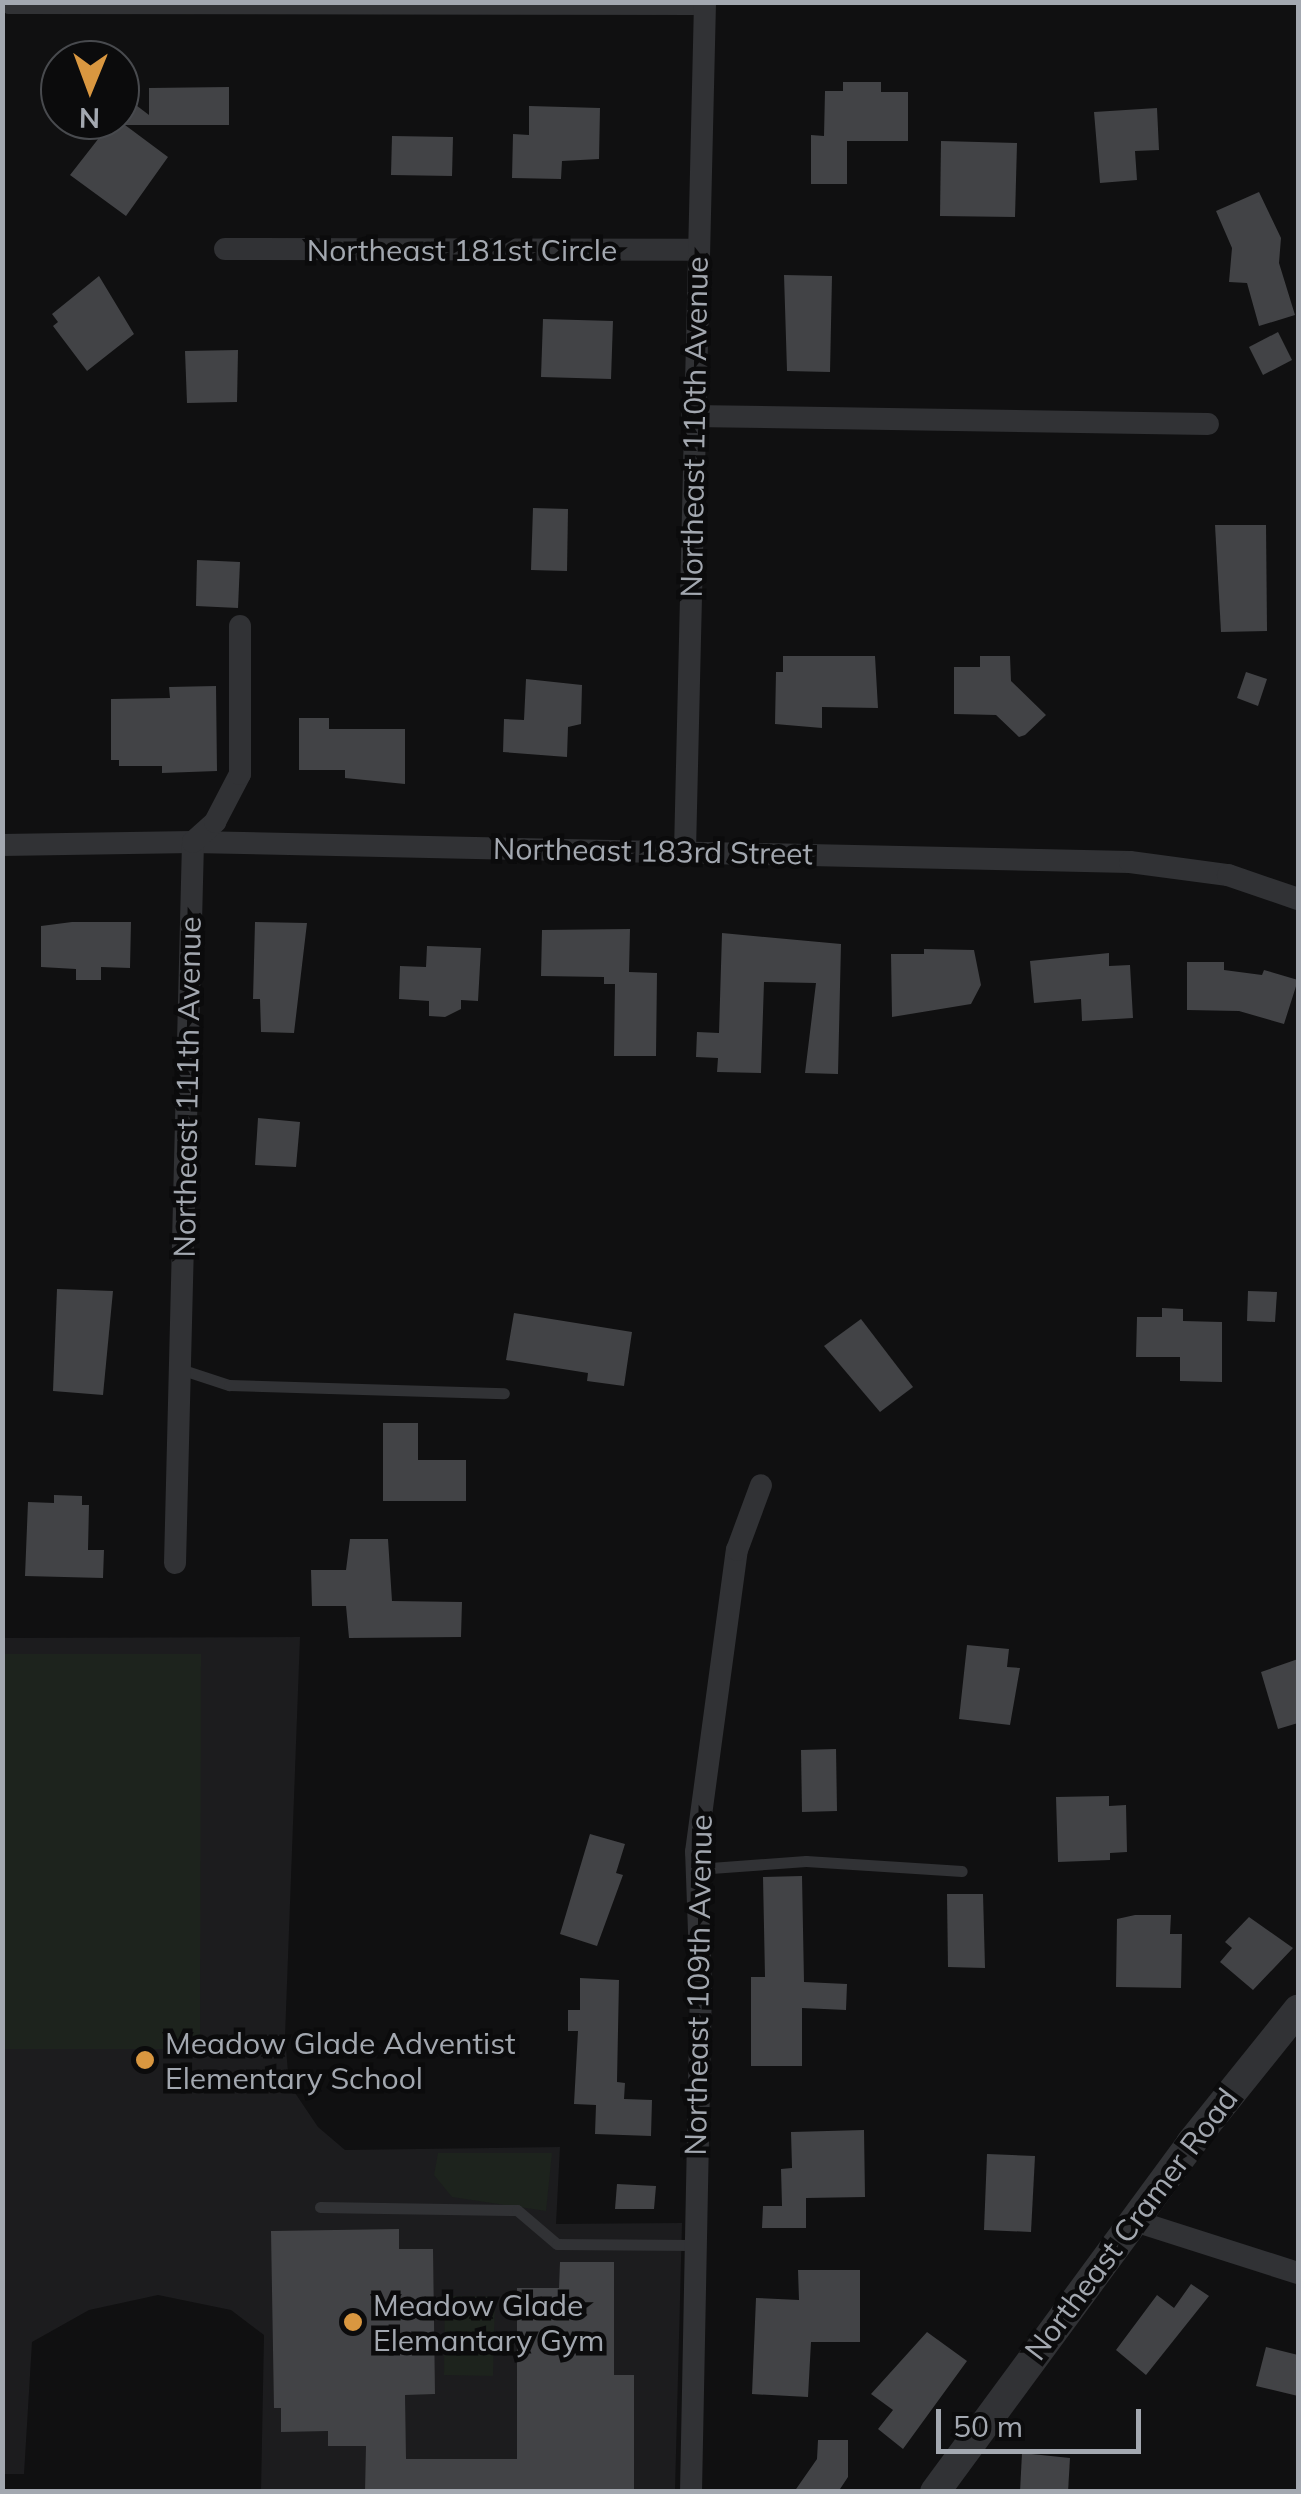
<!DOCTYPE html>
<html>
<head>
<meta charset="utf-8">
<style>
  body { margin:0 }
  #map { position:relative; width:1301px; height:2494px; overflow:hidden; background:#101011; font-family:Mulish,sans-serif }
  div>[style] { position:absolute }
  .built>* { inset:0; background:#1c1c1e }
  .green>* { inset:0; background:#1d231d }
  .building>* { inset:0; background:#424346 }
  .service>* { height:11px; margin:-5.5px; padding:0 5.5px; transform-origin:5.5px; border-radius:5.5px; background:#313235 }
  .minor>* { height:22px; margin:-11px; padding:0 11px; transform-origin:11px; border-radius:11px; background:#313235 }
  .tertiary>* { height:30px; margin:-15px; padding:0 15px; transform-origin:15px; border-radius:15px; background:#313235 }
  .dots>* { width:28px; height:28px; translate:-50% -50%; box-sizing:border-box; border:5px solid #0b0b0c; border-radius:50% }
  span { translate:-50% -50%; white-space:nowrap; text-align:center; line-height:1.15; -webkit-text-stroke:9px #0b0b0c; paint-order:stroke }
  .street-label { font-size:30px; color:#a3a8b0 }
  .poi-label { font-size:30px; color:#a3a8b0 }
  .left { translate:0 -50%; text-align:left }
  .frame { position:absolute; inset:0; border:5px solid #a3a8b0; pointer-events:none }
  .north { position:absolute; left:40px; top:40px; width:100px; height:100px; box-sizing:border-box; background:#0b0b0c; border:2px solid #484a4e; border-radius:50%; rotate:181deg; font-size:28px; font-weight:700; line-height:40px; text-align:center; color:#a3a8b0 }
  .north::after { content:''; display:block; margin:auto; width:35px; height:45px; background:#d99740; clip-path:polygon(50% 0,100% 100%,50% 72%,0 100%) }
  .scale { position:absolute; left:936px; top:2409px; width:205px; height:45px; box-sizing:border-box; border:5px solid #a3a8b0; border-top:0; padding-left:12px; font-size:30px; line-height:35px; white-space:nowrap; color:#a3a8b0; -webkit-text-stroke:8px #0b0b0c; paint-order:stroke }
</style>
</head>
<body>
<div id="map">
  <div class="built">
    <div style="clip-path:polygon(300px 1637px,285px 2037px,289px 2084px,318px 2127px,345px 2150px,560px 2147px,556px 2224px,682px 2223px,675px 2491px,261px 2491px,264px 2335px,231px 2310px,158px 2295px,89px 2310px,32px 2342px,24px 2474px,3px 2474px,3px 1638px)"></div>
  </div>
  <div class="green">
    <div style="clip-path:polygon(3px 1654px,201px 1654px,200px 2049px,3px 2049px)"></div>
    <div style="clip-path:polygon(438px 2153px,552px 2153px,546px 2211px,452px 2197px,434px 2175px)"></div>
    <div style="clip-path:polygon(445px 2296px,495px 2297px,493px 2376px,444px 2375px)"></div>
  </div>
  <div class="building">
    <div style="clip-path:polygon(843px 82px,881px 82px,881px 92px,908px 92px,908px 141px,847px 141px,847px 184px,811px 184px,811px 135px,824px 136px,825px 91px,843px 91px)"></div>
    <div style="clip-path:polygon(229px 87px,229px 125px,125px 125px,168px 157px,126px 216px,70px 175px,113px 120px,120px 120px,128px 99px,149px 115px,149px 88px)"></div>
    <div style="clip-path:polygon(529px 106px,600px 108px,599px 159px,562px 161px,561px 179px,512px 178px,513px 134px,529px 135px)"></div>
    <div style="clip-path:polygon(1157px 108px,1159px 150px,1135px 151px,1137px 180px,1100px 183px,1094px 112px)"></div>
    <div style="clip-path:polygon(392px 136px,453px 137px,452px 176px,391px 175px)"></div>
    <div style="clip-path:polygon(941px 141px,1017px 143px,1015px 217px,940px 216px)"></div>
    <div style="clip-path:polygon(1259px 192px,1281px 238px,1279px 263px,1295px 315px,1259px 326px,1247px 283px,1229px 282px,1232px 248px,1216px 211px)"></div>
    <div style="clip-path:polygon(784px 275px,832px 276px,830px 372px,787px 371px)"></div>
    <div style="clip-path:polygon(99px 276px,134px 334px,87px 371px,53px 326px,58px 322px,52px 314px)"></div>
    <div style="clip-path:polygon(543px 319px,613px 321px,611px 379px,541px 377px)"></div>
    <div style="clip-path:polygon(1278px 332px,1292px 360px,1263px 375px,1249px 347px)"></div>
    <div style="clip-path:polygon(238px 350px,237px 402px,187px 403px,185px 351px)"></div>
    <div style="clip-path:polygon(533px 508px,568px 509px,567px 571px,531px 570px)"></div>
    <div style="clip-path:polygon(1215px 525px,1266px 525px,1267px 631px,1221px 632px)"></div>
    <div style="clip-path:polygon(197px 560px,240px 562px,238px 608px,196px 606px)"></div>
    <div style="clip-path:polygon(783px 656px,875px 656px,878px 708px,822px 707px,822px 728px,775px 724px,776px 672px,783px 672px)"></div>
    <div style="clip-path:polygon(980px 656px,1010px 656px,1011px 681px,1046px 715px,1025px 735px,1019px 737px,996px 715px,954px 714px,954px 667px,980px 667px)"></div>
    <div style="clip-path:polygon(1246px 672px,1267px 679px,1258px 706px,1237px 698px)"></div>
    <div style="clip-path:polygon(526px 679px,582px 685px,581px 724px,568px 727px,567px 757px,503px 752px,504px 719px,524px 720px)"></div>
    <div style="clip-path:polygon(216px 686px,217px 771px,162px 773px,162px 766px,119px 766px,119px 760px,111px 760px,111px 699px,170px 698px,169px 687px)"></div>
    <div style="clip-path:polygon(299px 718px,329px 718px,329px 729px,405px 729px,405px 784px,345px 778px,345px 770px,299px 770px)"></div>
    <div style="clip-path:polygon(72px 922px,131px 922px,130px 968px,101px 967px,101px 980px,76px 980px,76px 969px,41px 967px,41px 926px)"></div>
    <div style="clip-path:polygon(255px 922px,307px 923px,294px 1033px,261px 1032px,260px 999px,253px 999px)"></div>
    <div style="clip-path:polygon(630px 929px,629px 972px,657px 973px,656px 1056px,614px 1056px,615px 984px,604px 984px,604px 977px,541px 976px,542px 930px)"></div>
    <div style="clip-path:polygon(722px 933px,841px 944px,838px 1074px,805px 1073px,816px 983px,764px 982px,761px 1073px,717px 1072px,718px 1058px,696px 1057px,697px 1032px,719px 1033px)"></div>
    <div style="clip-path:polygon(427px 946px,481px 948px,478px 1001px,461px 1000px,461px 1009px,445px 1017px,429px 1016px,429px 1001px,399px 999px,400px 966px,426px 967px)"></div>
    <div style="clip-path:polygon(924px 949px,974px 950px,981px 985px,971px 1004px,892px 1017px,891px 954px,924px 954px)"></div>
    <div style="clip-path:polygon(1109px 953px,1109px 966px,1130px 965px,1133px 1018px,1082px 1021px,1081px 999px,1034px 1003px,1030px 961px)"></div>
    <div style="clip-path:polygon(1187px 962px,1224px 962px,1224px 970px,1262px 975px,1264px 970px,1298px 980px,1284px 1024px,1239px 1011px,1187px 1010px)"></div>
    <div style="clip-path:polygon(258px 1118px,300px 1122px,296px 1167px,255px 1165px)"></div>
    <div style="clip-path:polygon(57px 1289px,113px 1291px,103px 1395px,53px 1391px)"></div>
    <div style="clip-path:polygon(1248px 1291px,1277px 1292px,1275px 1322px,1247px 1321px)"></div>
    <div style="clip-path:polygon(1162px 1308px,1183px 1309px,1183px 1321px,1222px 1322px,1222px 1382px,1180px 1381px,1180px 1357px,1136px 1357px,1137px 1317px,1162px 1317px)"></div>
    <div style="clip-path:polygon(514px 1313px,632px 1332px,624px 1386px,587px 1381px,588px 1373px,506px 1360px)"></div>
    <div style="clip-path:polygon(861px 1319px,913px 1387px,880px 1412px,824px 1346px)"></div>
    <div style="clip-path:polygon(383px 1423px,418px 1423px,418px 1460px,466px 1460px,466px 1501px,383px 1501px)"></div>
    <div style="clip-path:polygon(54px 1495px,82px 1496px,82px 1505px,89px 1505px,88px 1550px,104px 1550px,103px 1578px,25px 1576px,28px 1502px,54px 1503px)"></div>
    <div style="clip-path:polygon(350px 1539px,388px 1539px,392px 1601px,462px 1602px,461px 1637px,349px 1638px,346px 1606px,312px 1606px,311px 1570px,346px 1570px)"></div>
    <div style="clip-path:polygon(967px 1645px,1009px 1649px,1007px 1667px,1020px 1668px,1010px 1725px,959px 1719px)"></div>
    <div style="clip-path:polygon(1298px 1659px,1298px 1723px,1278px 1729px,1261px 1672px)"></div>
    <div style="clip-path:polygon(836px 1749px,837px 1811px,802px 1812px,801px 1750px)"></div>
    <div style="clip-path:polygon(1109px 1796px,1109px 1806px,1126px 1805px,1127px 1852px,1110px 1853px,1110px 1860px,1058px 1862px,1056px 1797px)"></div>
    <div style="clip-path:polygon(590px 1834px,625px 1844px,616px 1873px,623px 1875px,597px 1946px,560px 1934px)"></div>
    <div style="clip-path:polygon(802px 1876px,804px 1982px,847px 1984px,846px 2010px,802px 2008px,802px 2066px,751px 2066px,751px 1977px,765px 1977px,763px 1877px)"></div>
    <div style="clip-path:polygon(947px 1894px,983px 1894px,985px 1968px,948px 1967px)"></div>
    <div style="clip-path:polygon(1135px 1915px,1171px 1915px,1170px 1934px,1182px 1934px,1181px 1988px,1116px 1987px,1117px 1919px)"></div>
    <div style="clip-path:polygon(1249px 1917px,1293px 1948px,1253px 1990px,1220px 1962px,1232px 1948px,1225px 1942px)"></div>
    <div style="clip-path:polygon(580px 1978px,619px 1980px,617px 2082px,625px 2083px,624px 2099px,652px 2100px,651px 2136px,595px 2134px,596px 2105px,574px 2104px,578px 2031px,568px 2031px,568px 2010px,580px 2010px)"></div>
    <div style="clip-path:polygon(864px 2130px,865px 2197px,806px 2198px,806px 2228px,762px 2228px,763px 2206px,782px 2206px,781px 2169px,792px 2168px,791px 2132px)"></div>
    <div style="clip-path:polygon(987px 2154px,1035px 2156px,1031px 2232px,984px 2230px)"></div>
    <div style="clip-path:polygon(617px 2184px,656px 2186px,654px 2209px,615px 2209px)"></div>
    <div style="clip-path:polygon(399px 2229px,399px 2249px,433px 2249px,435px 2394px,405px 2395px,406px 2459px,517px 2459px,517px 2288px,559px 2288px,560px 2262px,614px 2262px,614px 2375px,634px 2375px,634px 2492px,365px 2492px,366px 2446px,328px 2446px,328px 2431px,281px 2432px,281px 2408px,274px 2408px,271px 2231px)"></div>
    <div style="clip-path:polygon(798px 2270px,860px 2270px,860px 2342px,811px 2342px,808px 2397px,752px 2394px,756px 2298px,799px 2300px)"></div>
    <div style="clip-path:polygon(1191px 2284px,1209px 2296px,1146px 2375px,1116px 2350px,1157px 2295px,1174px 2308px)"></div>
    <div style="clip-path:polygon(927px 2332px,967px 2361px,903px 2449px,878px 2429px,893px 2410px,871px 2394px)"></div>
    <div style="clip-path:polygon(1266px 2347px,1298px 2355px,1298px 2396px,1256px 2386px)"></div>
    <div style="clip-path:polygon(818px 2440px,848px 2440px,848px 2477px,838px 2492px,794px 2492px,817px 2459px)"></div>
    <div style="clip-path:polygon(1022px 2453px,1070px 2458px,1068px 2492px,1020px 2492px)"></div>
  </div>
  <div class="service">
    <div style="left:8px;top:8px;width:697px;rotate:0.08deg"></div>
    <div style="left:180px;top:1369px;width:52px;rotate:18.1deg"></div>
    <div style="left:229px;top:1385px;width:275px;rotate:1.7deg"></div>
    <div style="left:697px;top:1869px;width:109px;rotate:-4.2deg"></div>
    <div style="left:806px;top:1861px;width:156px;rotate:3.7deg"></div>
    <div style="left:320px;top:2207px;width:197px;rotate:0.9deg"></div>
    <div style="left:517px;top:2210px;width:52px;rotate:40.4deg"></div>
    <div style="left:557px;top:2244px;width:135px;rotate:0.4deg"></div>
  </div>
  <div class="minor">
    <div style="left:225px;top:249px;width:473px;rotate:0.1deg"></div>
    <div style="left:692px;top:416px;width:516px;rotate:0.89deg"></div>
    <div style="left:2px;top:845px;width:191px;rotate:-0.9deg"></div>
    <div style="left:193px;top:842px;width:937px;rotate:1.22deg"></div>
    <div style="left:1130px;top:862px;width:99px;rotate:7.6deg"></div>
    <div style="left:1228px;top:875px;width:74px;rotate:18.9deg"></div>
    <div style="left:685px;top:851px;width:849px;rotate:-88.65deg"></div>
    <div style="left:175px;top:1563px;width:721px;rotate:-88.57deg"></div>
    <div style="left:193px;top:842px;width:30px;rotate:-42deg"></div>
    <div style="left:215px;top:822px;width:54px;rotate:-62.5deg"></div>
    <div style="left:240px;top:774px;width:148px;rotate:-90deg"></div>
    <div style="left:1135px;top:2221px;width:171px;rotate:17.7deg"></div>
    <div style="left:691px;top:2492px;width:506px;rotate:-88.87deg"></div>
    <div style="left:701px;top:1986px;width:134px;rotate:-92.1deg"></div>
    <div style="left:696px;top:1852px;width:305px;rotate:-82.3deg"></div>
    <div style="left:737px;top:1550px;width:69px;rotate:-69.7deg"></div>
  </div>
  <div class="tertiary">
    <div style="left:935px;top:2492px;width:433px;rotate:-53.7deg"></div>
    <div style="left:1191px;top:2143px;width:171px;rotate:-51.2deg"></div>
  </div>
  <div class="dots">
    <div style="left:145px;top:2060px;background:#d99740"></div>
    <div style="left:353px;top:2322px;background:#d99740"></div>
  </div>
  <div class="street-label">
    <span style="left:462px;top:250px">Northeast 181st Circle</span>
    <span style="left:694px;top:427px;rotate:-89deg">Northeast 110th Avenue</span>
    <span style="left:653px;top:851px;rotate:1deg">Northeast 183rd Street</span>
    <span style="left:187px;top:1087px;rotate:-89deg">Northeast 111th Avenue</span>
    <span style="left:698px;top:1985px;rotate:-89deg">Northeast 109th Avenue</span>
    <span style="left:1131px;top:2224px;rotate:-53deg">Northeast Cramer Road</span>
  </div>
  <div class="poi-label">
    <span class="left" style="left:165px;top:2060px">Meadow Glade Adventist<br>Elementary School</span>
    <span class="left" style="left:373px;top:2322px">Meadow Glade<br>Elemantary Gym</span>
  </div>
  <div class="frame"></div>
  <div class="north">N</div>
  <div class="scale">50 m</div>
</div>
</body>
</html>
